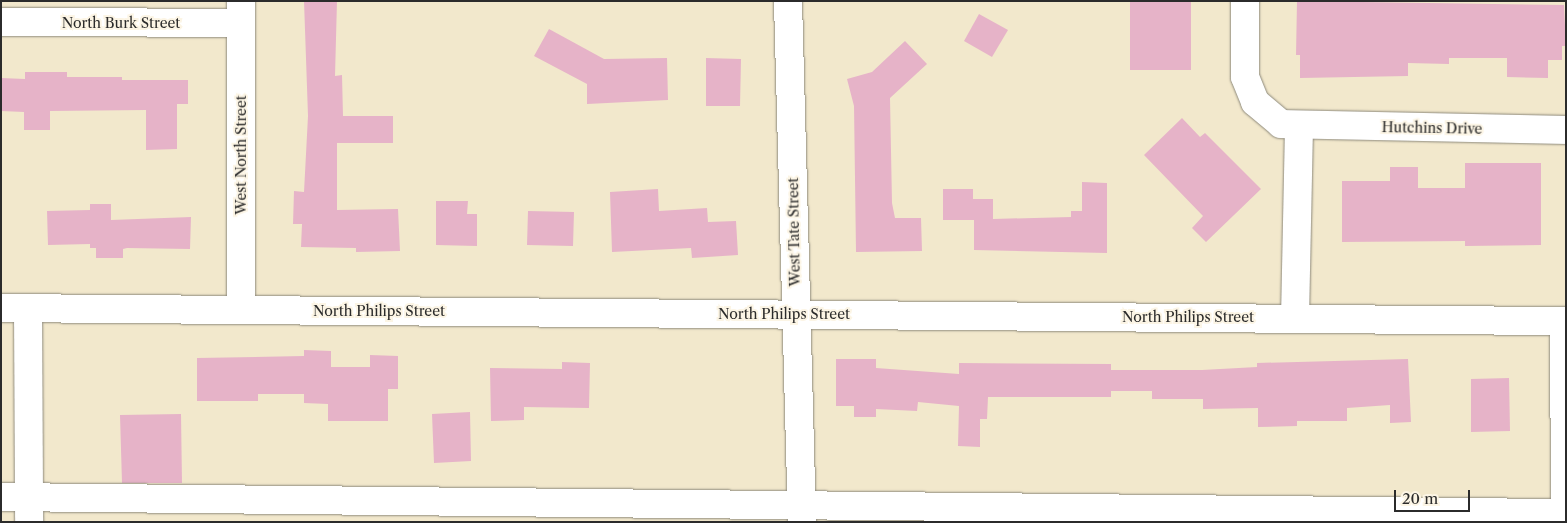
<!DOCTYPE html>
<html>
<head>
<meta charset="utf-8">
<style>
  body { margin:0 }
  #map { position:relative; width:1567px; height:523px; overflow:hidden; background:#f2e8cc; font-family:"Libre Caslon Text",serif }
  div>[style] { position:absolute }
  .building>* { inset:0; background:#e6b3c8 }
  .roads { filter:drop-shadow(0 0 1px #8e8a7c) drop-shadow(0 0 1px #8e8a7c) }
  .minor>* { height:28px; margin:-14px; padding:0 14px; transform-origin:14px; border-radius:14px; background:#fff }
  span { translate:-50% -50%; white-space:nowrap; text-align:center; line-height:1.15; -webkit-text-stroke:4px #fcf5e5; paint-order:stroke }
  .street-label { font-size:14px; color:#2b2b2b }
  .frame { position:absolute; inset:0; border:2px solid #2b2b2b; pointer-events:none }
  .scale { position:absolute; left:1394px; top:490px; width:76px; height:22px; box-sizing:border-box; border:2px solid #2b2b2b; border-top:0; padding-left:6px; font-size:15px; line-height:18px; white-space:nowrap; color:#2b2b2b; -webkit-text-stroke:4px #fcf5e5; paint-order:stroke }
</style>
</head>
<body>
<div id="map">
  <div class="building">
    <div style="clip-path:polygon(304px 1px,337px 1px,335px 76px,342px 75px,343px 116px,393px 116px,393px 143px,337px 143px,337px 210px,398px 209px,400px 251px,356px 252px,356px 248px,301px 247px,302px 224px,293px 224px,294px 191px,304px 192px,308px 116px)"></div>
    <div style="clip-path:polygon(1130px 1px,1191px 1px,1191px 70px,1130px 70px)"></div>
    <div style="clip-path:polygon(1297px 1px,1564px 5px,1566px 46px,1562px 46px,1562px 60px,1548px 60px,1548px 78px,1507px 77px,1507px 58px,1449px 58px,1449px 64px,1408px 63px,1408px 76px,1300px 78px,1300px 55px,1296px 55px)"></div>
    <div style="clip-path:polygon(979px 14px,1008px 30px,992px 57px,964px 41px)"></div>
    <div style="clip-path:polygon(549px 29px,604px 59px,667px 58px,668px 100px,587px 104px,587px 84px,534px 56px)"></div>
    <div style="clip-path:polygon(905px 41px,927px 64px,890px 98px,892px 203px,895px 218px,921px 218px,922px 251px,856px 252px,854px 106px,847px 79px,872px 72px)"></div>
    <div style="clip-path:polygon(706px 58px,741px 59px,740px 106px,706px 106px)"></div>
    <div style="clip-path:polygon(25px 72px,67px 72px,67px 77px,122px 77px,122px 80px,188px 80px,188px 104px,177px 104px,177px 149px,146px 150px,146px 110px,50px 111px,50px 130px,24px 130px,24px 112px,1px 111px,1px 78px,25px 79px)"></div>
    <div style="clip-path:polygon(1182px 118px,1200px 137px,1205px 133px,1261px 189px,1206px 242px,1192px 228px,1203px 216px,1144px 155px)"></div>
    <div style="clip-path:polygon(1465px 163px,1541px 163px,1541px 245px,1465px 246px,1465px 241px,1342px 242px,1342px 181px,1390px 181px,1390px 167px,1418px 167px,1418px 188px,1465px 188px)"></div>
    <div style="clip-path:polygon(1082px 182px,1107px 183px,1107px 253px,974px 250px,974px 220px,943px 220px,943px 189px,973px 189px,973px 199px,993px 199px,993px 219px,1071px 217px,1071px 211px,1082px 211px)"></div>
    <div style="clip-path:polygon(658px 189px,659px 211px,707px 208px,708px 222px,736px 221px,738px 255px,692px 258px,691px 248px,612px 252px,610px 192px)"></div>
    <div style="clip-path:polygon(436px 201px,468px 201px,467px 214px,477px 214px,477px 246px,436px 245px)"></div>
    <div style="clip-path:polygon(90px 204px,111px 204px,111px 220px,191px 217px,190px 249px,127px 248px,123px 249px,123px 258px,96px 258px,96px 248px,90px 248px,90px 244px,48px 245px,47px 211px,90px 210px)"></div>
    <div style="clip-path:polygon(528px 211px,574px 212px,573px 246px,527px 245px)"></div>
    <div style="clip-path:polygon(304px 350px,331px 351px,331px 367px,370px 367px,370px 355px,398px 356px,398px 389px,388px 389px,388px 421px,328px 421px,328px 404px,304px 403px,304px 394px,258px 394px,258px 401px,197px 401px,197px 358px,304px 356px)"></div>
    <div style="clip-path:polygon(836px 359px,876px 359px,876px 368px,959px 374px,959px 363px,1111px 364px,1111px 370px,1202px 370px,1257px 367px,1257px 363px,1408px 359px,1411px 422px,1390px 423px,1390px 405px,1347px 408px,1347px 421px,1297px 421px,1297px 426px,1258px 427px,1258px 408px,1203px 409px,1203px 399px,1152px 399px,1152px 391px,1111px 391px,1111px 397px,988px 397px,987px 419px,980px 419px,980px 447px,958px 446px,959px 406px,918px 402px,917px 411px,876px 409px,876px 417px,854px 417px,854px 406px,836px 406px)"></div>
    <div style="clip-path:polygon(562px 362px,590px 363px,589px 408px,524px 407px,524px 420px,491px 421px,490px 368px,562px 369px)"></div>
    <div style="clip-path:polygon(1509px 378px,1510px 431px,1471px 432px,1471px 379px)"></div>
    <div style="clip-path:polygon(470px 412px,471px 461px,434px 463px,432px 414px)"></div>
    <div style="clip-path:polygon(181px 414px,182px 483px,122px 483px,120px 415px)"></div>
  </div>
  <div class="roads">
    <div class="minor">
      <div style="left:241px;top:1px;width:309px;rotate:90deg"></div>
      <div style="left:788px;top:1px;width:521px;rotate:88.46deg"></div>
      <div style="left:1245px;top:1px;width:76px;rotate:90deg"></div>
      <div style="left:1245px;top:77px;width:27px;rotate:68deg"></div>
      <div style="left:1255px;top:102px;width:34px;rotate:40deg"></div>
      <div style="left:1281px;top:124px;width:285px;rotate:1.2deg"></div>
      <div style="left:1px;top:22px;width:240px;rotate:0.2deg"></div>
      <div style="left:1px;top:308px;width:1565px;rotate:0.48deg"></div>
      <div style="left:28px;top:308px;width:214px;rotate:89.7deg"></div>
      <div style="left:1295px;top:318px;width:192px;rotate:-88.8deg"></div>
      <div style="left:1564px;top:321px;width:201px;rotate:89.7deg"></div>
      <div style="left:1px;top:497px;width:1565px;rotate:0.59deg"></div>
    </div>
  </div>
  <div class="street-label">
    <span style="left:121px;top:23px">North Burk Street</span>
    <span style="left:1432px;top:128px;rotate:1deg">Hutchins Drive</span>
    <span style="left:241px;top:155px;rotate:-90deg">West North Street</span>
    <span style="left:794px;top:232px;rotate:-91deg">West Tate Street</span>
    <span style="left:379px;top:311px">North Philips Street</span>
    <span style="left:784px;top:314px">North Philips Street</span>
    <span style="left:1188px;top:317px">North Philips Street</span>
  </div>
  <div class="frame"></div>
  <div class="scale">20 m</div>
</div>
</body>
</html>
